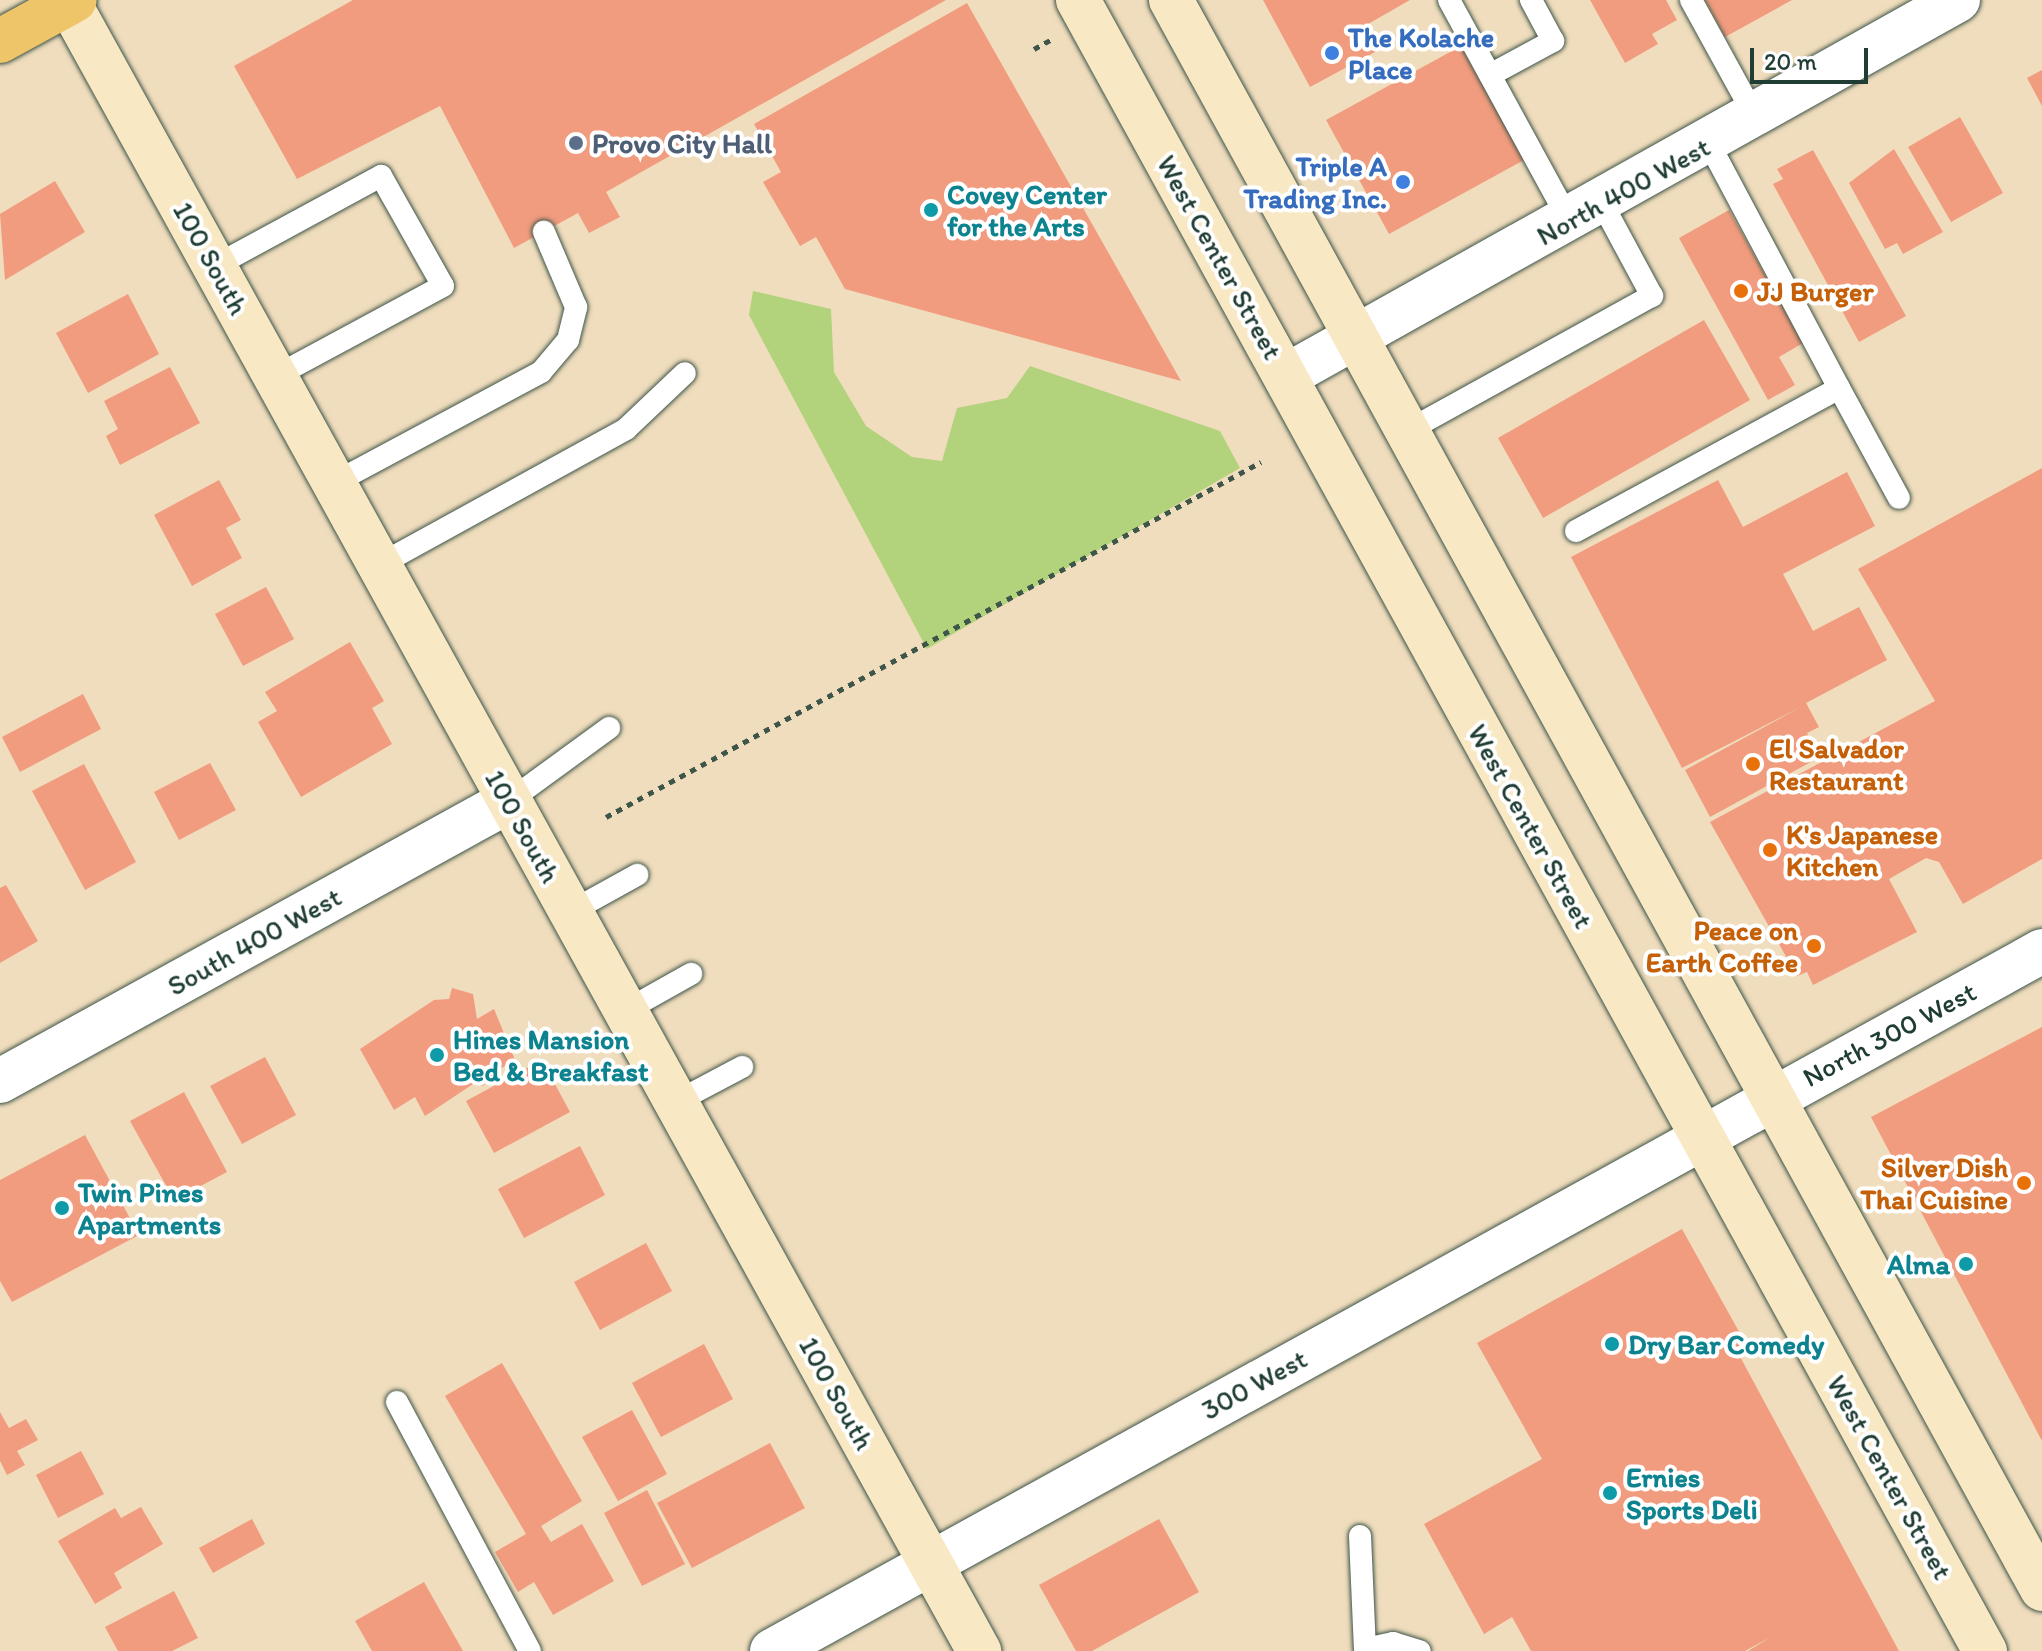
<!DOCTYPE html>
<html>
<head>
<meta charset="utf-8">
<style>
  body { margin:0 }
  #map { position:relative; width:2042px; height:1651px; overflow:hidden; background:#f0ddbd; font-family:Itim,sans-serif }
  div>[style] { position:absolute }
  .green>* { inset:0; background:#b2d37c }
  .building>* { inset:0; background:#f19c7e }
  .path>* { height:5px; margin-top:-2.5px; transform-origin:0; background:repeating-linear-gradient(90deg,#3e5549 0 6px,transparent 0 12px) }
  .roads { filter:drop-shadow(0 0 2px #3e5549) drop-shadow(0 0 2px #3e5549) }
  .lane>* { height:22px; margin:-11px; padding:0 11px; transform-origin:11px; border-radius:11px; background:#fff }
  .street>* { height:44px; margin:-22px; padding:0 22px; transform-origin:22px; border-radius:22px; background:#fff }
  .secondary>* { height:44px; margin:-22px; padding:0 22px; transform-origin:22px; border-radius:22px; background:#f8e8c3 }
  .primary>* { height:44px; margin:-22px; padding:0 22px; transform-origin:22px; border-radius:22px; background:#eec569 }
  .dots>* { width:22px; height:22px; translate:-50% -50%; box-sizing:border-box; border:4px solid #fff; border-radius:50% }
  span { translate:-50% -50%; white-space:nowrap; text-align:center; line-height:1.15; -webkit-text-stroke:8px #fff; paint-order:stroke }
  .shop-label { font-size:28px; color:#366cbe; font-weight:700 }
  .left { translate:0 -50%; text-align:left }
  .right { translate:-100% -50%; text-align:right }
  .service-label { font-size:28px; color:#4e5e75; font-weight:700 }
  .street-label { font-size:28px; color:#1f3d34 }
  .culture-label { font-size:28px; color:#0d838f; font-weight:700 }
  .food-label { font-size:28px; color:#c56008; font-weight:700 }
  .scale { position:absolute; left:1750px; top:48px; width:118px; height:36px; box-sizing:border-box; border:4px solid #1f3d34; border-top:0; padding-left:10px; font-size:24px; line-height:28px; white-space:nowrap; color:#1f3d34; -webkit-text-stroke:6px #fff; paint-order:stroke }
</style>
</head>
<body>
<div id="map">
  <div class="green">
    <div style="clip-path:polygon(753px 291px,831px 309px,834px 372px,866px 426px,912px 457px,942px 461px,957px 408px,1007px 398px,1030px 366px,1220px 431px,1240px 468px,927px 649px,749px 315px)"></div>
  </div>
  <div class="building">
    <div style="clip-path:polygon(353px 0,946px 0,606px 192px,620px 217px,589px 233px,578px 213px,514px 248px,440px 106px,297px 179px,234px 66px)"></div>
    <div style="clip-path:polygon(1263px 0,1410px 0,1361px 28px,1375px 52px,1310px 87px)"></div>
    <div style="clip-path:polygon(1590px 0,1666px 0,1677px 20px,1652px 34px,1658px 44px,1625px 63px)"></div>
    <div style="clip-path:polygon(1705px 0,1792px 0,1725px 37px)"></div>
    <div style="clip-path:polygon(967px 3px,1181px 381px,845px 289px,816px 237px,800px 246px,763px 182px,781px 172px,754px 124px)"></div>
    <div style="clip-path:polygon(1461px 46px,1524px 160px,1389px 234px,1326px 120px)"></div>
    <div style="clip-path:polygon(2042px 70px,2042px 106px,2027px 78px)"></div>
    <div style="clip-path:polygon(1960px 117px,2003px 193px,1951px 222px,1908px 147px)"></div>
    <div style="clip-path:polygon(1894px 149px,1943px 232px,1903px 254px,1897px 243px,1885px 249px,1849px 183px)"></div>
    <div style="clip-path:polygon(1813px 150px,1906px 316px,1859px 342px,1773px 184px,1783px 179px,1777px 169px)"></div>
    <div style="clip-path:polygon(55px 181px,85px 232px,5px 280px,0 214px)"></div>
    <div style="clip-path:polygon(1729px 210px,1803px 343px,1779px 357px,1795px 385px,1768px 400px,1679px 238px)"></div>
    <div style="clip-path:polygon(128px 294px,159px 354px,88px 393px,56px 333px)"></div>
    <div style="clip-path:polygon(1704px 320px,1750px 400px,1543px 518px,1498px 438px)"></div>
    <div style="clip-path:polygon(170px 367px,200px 423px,120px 465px,106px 436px,118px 429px,104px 401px)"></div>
    <div style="clip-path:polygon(2042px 468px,2042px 859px,1963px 904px,1939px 862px,1926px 858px,1889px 879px,1917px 932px,1813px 985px,1807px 972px,1797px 976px,1710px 822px,1935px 701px,1858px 569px)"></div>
    <div style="clip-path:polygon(1847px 472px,1875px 526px,1783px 574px,1813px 631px,1859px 607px,1887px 660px,1806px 703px,1819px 727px,1807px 733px,1820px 757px,1710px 817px,1685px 770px,1801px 707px,1682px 768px,1571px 557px,1718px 480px,1743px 527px)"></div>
    <div style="clip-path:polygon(219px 480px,241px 520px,226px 528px,242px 558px,192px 586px,154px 515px)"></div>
    <div style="clip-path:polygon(266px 587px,294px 639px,243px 666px,215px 614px)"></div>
    <div style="clip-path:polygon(350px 642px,384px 701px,372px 708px,392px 744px,301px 797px,258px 722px,277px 711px,265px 692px)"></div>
    <div style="clip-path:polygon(83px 694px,101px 729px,20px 772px,2px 737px)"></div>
    <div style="clip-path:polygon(210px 763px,236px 810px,179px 840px,154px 792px)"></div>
    <div style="clip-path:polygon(84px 764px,136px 862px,85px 890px,32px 791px)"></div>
    <div style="clip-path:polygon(6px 885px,38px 941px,0 963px,0 888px)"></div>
    <div style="clip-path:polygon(452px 988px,473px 994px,477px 1019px,494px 1009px,515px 1060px,497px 1071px,500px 1076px,482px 1086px,479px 1080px,425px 1116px,415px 1097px,394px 1110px,360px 1049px,434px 1000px,449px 999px)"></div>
    <div style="clip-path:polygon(2042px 1027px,2042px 1441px,1871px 1117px)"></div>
    <div style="clip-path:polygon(265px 1057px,296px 1115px,242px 1144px,210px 1086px)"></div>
    <div style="clip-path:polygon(542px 1060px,570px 1112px,494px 1153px,466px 1101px)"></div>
    <div style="clip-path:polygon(184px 1092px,227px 1172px,174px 1200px,130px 1121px)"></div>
    <div style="clip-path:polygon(85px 1135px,139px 1235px,12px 1302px,0 1281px,0 1180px)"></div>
    <div style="clip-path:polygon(580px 1146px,605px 1195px,524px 1238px,498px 1189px)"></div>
    <div style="clip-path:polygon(1682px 1229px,1747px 1346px,1737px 1351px,1899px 1651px,1748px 1651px,1771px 1637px,1745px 1651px,1531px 1651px,1512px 1617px,1484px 1634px,1424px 1524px,1542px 1459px,1477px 1343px)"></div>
    <div style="clip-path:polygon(646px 1243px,672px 1291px,600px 1330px,574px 1282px)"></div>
    <div style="clip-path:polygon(704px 1344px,733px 1399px,661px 1437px,632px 1383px)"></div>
    <div style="clip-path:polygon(502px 1363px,582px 1501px,541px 1526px,551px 1542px,582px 1524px,614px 1581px,553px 1615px,534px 1582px,518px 1592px,495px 1552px,526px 1534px,445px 1396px)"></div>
    <div style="clip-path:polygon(632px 1410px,667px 1474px,618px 1501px,582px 1437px)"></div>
    <div style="clip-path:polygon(0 1412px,9px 1428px,26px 1419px,38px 1440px,17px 1451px,25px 1465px,7px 1475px,0 1461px)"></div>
    <div style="clip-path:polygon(770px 1443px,805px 1508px,692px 1568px,657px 1503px)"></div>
    <div style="clip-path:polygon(81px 1451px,104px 1494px,58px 1518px,36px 1475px)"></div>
    <div style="clip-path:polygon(647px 1490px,685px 1564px,642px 1586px,604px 1513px)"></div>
    <div style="clip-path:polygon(141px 1507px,163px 1544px,114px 1573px,122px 1588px,95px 1604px,58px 1541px,115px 1508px,121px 1518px)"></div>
    <div style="clip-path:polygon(252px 1519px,265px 1544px,213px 1573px,199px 1548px)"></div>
    <div style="clip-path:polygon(1159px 1519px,1199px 1592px,1092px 1651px,1076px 1651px,1039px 1585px)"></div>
    <div style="clip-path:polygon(424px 1582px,463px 1651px,372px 1651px,355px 1621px)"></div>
    <div style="clip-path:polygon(174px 1591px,198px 1638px,172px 1651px,118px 1651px,105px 1627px)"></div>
  </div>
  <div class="path">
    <div style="left:1034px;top:49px;width:23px;rotate:-29deg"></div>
    <div style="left:606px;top:817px;width:745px;rotate:-28.46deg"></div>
  </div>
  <div class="roads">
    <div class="lane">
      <div style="left:1449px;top:0;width:251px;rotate:61.4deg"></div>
      <div style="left:1691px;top:0;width:135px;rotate:61.2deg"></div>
      <div style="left:1490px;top:75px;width:72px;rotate:-28.4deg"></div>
      <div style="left:1553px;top:41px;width:47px;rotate:-118.2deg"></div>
      <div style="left:215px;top:266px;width:189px;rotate:-28.5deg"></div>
      <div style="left:381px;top:176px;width:126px;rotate:60.6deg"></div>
      <div style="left:443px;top:286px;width:190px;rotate:151.7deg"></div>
      <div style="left:1839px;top:388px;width:125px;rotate:61.4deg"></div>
      <div style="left:1407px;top:431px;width:280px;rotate:-28.9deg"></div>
      <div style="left:1652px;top:296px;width:106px;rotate:-118.3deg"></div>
      <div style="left:334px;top:483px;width:235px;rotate:-28.2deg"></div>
      <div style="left:541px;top:372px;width:42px;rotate:-49.8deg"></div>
      <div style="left:568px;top:340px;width:34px;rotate:-76deg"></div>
      <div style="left:576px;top:307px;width:82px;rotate:-113.1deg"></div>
      <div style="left:1576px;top:531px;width:299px;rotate:-28.5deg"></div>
      <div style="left:1839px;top:388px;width:276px;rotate:-118deg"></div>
      <div style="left:379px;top:565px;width:282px;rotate:-28.8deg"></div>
      <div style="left:626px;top:429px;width:81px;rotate:-43.5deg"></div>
      <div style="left:509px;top:801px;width:124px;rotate:-36.1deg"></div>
      <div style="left:570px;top:912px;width:77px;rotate:-28.9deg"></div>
      <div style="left:625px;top:1011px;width:76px;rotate:-29.3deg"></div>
      <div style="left:676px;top:1102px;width:75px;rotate:-27.9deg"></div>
      <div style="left:397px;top:1402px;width:282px;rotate:61.9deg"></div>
      <div style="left:1360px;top:1536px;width:113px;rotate:87.5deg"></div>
      <div style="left:1365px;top:1649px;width:29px;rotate:-12deg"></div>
      <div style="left:1393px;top:1643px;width:28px;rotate:17deg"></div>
    </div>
    <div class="street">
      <div style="left:1286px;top:376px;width:770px;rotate:-29.23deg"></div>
      <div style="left:0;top:1081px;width:581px;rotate:-28.82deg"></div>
      <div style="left:772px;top:1651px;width:1450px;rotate:-28.86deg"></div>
    </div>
    <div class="secondary">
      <div style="left:1078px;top:0;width:1884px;rotate:61.22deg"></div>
      <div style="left:1171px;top:0;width:1812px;rotate:61.27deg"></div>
      <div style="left:69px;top:3px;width:1883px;rotate:61.09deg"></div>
    </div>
    <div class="primary">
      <div style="left:0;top:41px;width:85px;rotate:-28.7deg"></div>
    </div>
  </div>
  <div class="dots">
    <div style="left:1332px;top:53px;background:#3f7fe0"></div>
    <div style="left:576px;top:143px;background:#5c6f8a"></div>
    <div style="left:1403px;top:182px;background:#3f7fe0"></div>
    <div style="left:931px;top:210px;background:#0f9aa8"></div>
    <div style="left:1741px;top:291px;background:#e8710a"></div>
    <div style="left:1753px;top:764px;background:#e8710a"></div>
    <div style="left:1770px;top:850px;background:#e8710a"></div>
    <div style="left:1814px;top:946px;background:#e8710a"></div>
    <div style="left:437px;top:1055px;background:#0f9aa8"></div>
    <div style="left:2024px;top:1183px;background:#e8710a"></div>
    <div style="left:62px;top:1208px;background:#0f9aa8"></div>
    <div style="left:1966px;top:1264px;background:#0f9aa8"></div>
    <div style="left:1612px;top:1344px;background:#0f9aa8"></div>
    <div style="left:1610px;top:1493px;background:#0f9aa8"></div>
  </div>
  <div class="shop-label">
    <span class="left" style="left:1348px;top:53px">The Kolache<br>Place</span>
    <span class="right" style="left:1387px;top:182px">Triple A<br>Trading Inc.</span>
  </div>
  <div class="service-label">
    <span class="left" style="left:592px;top:143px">Provo City Hall</span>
  </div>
  <div class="street-label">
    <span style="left:1623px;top:191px;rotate:-29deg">North 400 West</span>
    <span style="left:1220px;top:257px;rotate:61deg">West Center Street</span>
    <span style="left:211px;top:258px;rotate:61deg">100 South</span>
    <span style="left:523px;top:826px;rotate:61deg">100 South</span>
    <span style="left:1531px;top:826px;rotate:61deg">West Center Street</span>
    <span style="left:254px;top:941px;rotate:-29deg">South 400 West</span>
    <span style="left:1889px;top:1034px;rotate:-28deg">North 300 West</span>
    <span style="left:1254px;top:1384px;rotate:-29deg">300 West</span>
    <span style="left:837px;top:1393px;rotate:61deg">100 South</span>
    <span style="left:1890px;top:1477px;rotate:61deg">West Center Street</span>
  </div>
  <div class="culture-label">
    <span class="left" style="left:947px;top:210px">Covey Center<br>for the Arts</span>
    <span class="left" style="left:453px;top:1055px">Hines Mansion<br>Bed &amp; Breakfast</span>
    <span class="left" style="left:78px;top:1208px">Twin Pines<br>Apartments</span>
    <span class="right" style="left:1950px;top:1264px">Alma</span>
    <span class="left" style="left:1628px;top:1344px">Dry Bar Comedy</span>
    <span class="left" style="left:1626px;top:1493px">Ernies<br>Sports Deli</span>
  </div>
  <div class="food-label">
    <span class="left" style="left:1757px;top:291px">JJ Burger</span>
    <span class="left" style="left:1769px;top:764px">El Salvador<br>Restaurant</span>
    <span class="left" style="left:1786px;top:850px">K's Japanese<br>Kitchen</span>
    <span class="right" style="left:1798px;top:946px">Peace on<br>Earth Coffee</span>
    <span class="right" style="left:2008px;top:1183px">Silver Dish<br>Thai Cuisine</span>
  </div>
  <div class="scale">20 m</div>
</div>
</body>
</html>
